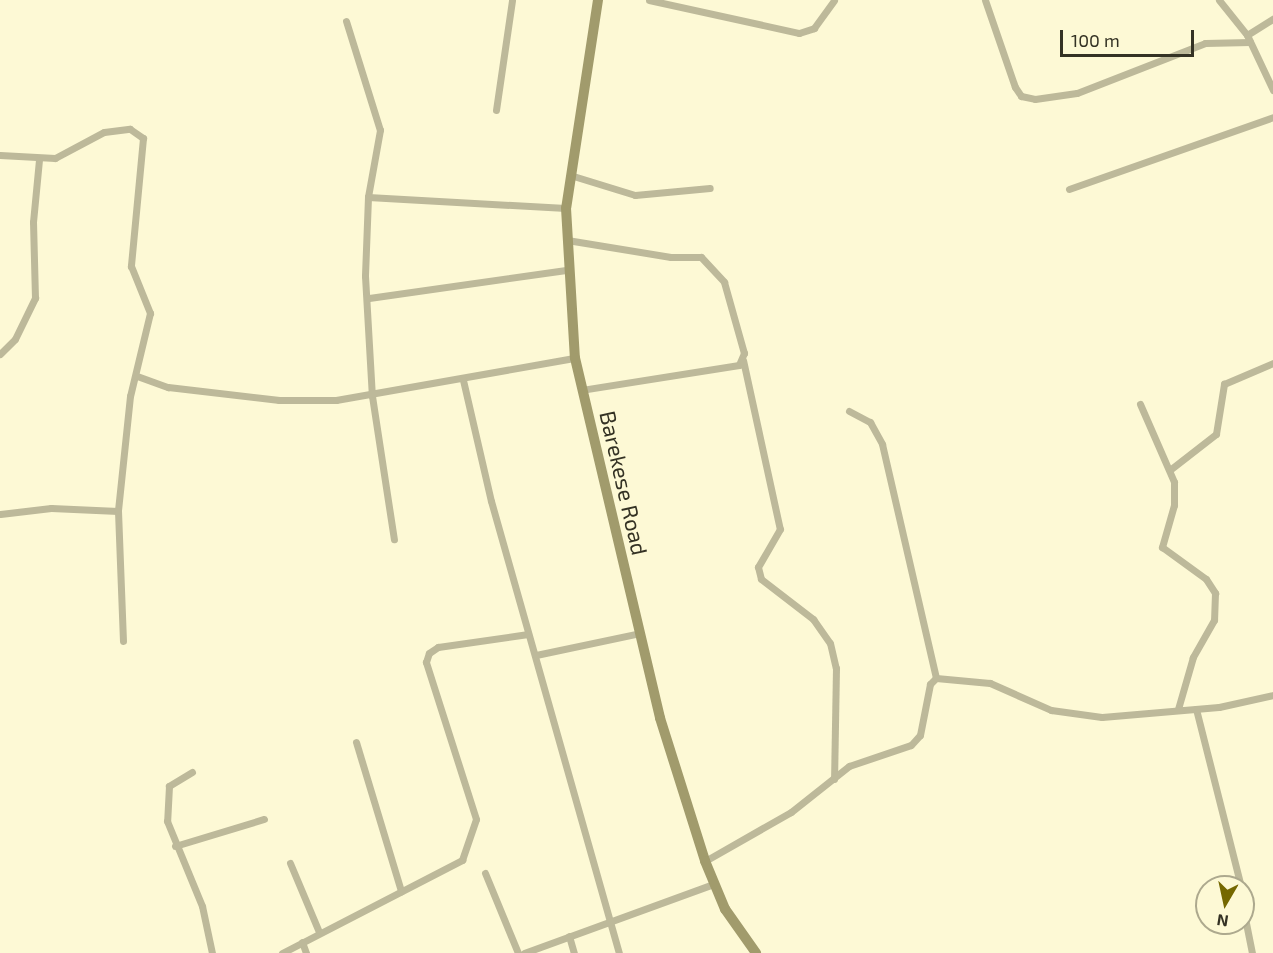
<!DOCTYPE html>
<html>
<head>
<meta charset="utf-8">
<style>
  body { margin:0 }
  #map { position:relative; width:1273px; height:953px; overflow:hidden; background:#fdf9d5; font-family:"Exo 2",sans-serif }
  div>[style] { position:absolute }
  .minor>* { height:7px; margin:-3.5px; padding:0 3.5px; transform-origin:3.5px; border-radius:3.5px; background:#bdb99a }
  .secondary>* { height:10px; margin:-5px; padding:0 5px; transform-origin:5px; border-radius:5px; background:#a19b6c }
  span { translate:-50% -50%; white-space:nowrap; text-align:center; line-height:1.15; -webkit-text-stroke:6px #fdf9d5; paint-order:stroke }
  .street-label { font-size:22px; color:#343224 }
  .north { position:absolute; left:1195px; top:875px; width:60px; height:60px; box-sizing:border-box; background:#fdf9d5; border:2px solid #ada98e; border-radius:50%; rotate:189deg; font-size:16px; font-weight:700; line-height:24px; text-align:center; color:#343224 }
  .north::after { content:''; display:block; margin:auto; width:21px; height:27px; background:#756800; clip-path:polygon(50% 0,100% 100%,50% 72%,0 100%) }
  .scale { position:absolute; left:1060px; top:30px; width:134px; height:27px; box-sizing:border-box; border:3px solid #343224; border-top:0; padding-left:8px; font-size:18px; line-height:21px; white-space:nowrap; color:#343224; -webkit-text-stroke:4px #fdf9d5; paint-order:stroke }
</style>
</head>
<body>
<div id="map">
  <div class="minor">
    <div style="left:649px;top:0;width:154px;rotate:12.4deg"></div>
    <div style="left:799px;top:33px;width:16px;rotate:-18deg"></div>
    <div style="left:814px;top:28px;width:34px;rotate:-54deg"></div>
    <div style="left:985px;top:0;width:92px;rotate:71deg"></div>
    <div style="left:1015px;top:87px;width:11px;rotate:56deg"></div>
    <div style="left:1021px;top:96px;width:14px;rotate:12deg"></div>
    <div style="left:1035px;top:99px;width:42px;rotate:-8.1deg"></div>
    <div style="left:1077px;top:93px;width:137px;rotate:-21.3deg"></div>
    <div style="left:1205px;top:43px;width:45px;rotate:-1.3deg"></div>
    <div style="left:1219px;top:0;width:45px;rotate:51.3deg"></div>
    <div style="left:1247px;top:35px;width:61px;rotate:64.7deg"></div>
    <div style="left:346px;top:21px;width:114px;rotate:72.7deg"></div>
    <div style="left:380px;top:130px;width:68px;rotate:100.2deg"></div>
    <div style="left:368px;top:197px;width:79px;rotate:92.2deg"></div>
    <div style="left:365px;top:276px;width:120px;rotate:86.7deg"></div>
    <div style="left:372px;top:396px;width:145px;rotate:81.3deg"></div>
    <div style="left:1247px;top:35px;width:31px;rotate:-32deg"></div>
    <div style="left:496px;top:110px;width:111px;rotate:-81.7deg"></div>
    <div style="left:0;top:155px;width:55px;rotate:3.1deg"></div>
    <div style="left:55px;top:158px;width:55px;rotate:-28deg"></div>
    <div style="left:104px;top:132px;width:26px;rotate:-7deg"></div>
    <div style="left:130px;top:129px;width:16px;rotate:35deg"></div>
    <div style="left:143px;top:138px;width:129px;rotate:95.4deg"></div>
    <div style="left:131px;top:266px;width:51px;rotate:68deg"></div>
    <div style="left:150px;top:313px;width:85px;rotate:103.5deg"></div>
    <div style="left:130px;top:396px;width:116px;rotate:96deg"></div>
    <div style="left:118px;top:511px;width:67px;rotate:-177.4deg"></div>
    <div style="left:51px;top:508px;width:51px;rotate:173.3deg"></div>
    <div style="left:570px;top:175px;width:68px;rotate:17.1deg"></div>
    <div style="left:635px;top:195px;width:75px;rotate:-5.3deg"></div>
    <div style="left:1069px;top:189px;width:216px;rotate:-19.4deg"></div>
    <div style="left:368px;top:197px;width:198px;rotate:3.2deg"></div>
    <div style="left:567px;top:240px;width:105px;rotate:9.3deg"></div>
    <div style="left:671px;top:257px;width:30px"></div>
    <div style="left:701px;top:257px;width:34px;rotate:47deg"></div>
    <div style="left:724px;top:282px;width:74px;rotate:74.3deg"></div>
    <div style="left:744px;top:353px;width:13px;rotate:113deg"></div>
    <div style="left:739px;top:365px;width:159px;rotate:171deg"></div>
    <div style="left:369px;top:298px;width:199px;rotate:-8.1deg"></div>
    <div style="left:0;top:354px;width:21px;rotate:-45deg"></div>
    <div style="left:15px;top:339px;width:46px;rotate:-64deg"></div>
    <div style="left:35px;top:298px;width:76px;rotate:-91.5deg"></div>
    <div style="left:33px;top:222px;width:62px;rotate:-84.5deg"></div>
    <div style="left:743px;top:360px;width:173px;rotate:77.7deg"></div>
    <div style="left:780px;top:529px;width:44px;rotate:120.1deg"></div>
    <div style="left:758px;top:567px;width:12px;rotate:76deg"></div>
    <div style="left:761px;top:579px;width:66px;rotate:37.6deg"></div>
    <div style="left:813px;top:619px;width:29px;rotate:55deg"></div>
    <div style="left:830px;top:643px;width:26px;rotate:77deg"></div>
    <div style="left:836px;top:668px;width:111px;rotate:91deg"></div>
    <div style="left:137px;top:376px;width:33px;rotate:20deg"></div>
    <div style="left:168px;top:387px;width:112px;rotate:6.7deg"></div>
    <div style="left:279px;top:400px;width:57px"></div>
    <div style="left:336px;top:400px;width:243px;rotate:-10deg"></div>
    <div style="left:463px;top:380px;width:124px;rotate:77deg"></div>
    <div style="left:491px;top:501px;width:470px;rotate:74.2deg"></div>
    <div style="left:1140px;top:404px;width:85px;rotate:66.4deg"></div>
    <div style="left:1174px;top:482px;width:23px;rotate:90deg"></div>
    <div style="left:1174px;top:505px;width:44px;rotate:105.9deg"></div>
    <div style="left:1162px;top:547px;width:54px;rotate:36deg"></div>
    <div style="left:1206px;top:579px;width:17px;rotate:57deg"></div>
    <div style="left:1215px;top:593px;width:27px;rotate:92deg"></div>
    <div style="left:1214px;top:620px;width:43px;rotate:119.6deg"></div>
    <div style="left:1193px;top:657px;width:54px;rotate:106.1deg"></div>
    <div style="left:849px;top:411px;width:24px;rotate:28deg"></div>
    <div style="left:870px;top:422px;width:25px;rotate:61deg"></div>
    <div style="left:882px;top:444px;width:240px;rotate:77deg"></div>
    <div style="left:1171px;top:469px;width:57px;rotate:-37.9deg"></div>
    <div style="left:1216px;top:434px;width:51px;rotate:-80.9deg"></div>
    <div style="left:1224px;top:384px;width:53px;rotate:-23.2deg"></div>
    <div style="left:118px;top:511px;width:130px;rotate:87.8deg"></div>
    <div style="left:536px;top:655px;width:106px;rotate:-11.9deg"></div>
    <div style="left:1196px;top:709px;width:184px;rotate:75.8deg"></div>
    <div style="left:356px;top:742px;width:156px;rotate:73.2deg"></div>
    <div style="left:192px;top:772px;width:27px;rotate:149deg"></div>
    <div style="left:169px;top:786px;width:35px;rotate:93deg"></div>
    <div style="left:167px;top:821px;width:92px;rotate:67.6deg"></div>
    <div style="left:202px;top:906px;width:48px;rotate:78deg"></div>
    <div style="left:175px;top:846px;width:93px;rotate:-16.9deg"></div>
    <div style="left:705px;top:861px;width:99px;rotate:-29.7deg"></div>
    <div style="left:791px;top:812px;width:74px;rotate:-38.4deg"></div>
    <div style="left:849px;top:766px;width:65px;rotate:-18.7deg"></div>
    <div style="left:911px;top:745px;width:13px;rotate:-48deg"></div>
    <div style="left:920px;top:735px;width:52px;rotate:-78.9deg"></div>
    <div style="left:930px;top:684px;width:8px;rotate:-45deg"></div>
    <div style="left:936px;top:678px;width:54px;rotate:5.3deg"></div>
    <div style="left:990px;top:683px;width:67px;rotate:23.9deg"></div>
    <div style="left:1051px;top:710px;width:51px;rotate:7.8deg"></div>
    <div style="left:1102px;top:717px;width:117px;rotate:-4.9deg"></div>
    <div style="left:1219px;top:707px;width:55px;rotate:-12.5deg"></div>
    <div style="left:290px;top:863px;width:75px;rotate:67.2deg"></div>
    <div style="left:485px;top:873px;width:87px;rotate:67.6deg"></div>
    <div style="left:1243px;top:908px;width:46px;rotate:78.7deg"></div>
    <div style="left:569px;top:936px;width:18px;rotate:74deg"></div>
    <div style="left:302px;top:942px;width:12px;rotate:70deg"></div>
    <div style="left:282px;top:953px;width:203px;rotate:-27.3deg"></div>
    <div style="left:462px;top:860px;width:43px;rotate:-71.1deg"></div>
    <div style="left:476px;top:819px;width:165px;rotate:-107.7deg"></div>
    <div style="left:426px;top:662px;width:9px;rotate:-72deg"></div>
    <div style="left:429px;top:653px;width:11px;rotate:-34deg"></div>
    <div style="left:438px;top:647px;width:91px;rotate:-8.2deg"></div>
    <div style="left:524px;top:953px;width:202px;rotate:-20deg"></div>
  </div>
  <div class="secondary">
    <div style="left:598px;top:0;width:210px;rotate:98.7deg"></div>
    <div style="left:566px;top:208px;width:150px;rotate:86.6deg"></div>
    <div style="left:575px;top:358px;width:370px;rotate:76.7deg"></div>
    <div style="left:660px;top:718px;width:150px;rotate:72.5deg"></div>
    <div style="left:705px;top:861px;width:52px;rotate:67.4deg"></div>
    <div style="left:725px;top:909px;width:54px;rotate:54.8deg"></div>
  </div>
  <div class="street-label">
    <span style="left:624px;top:483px;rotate:77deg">Barekese Road</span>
  </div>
  <div class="north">N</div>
  <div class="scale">100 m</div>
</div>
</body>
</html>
